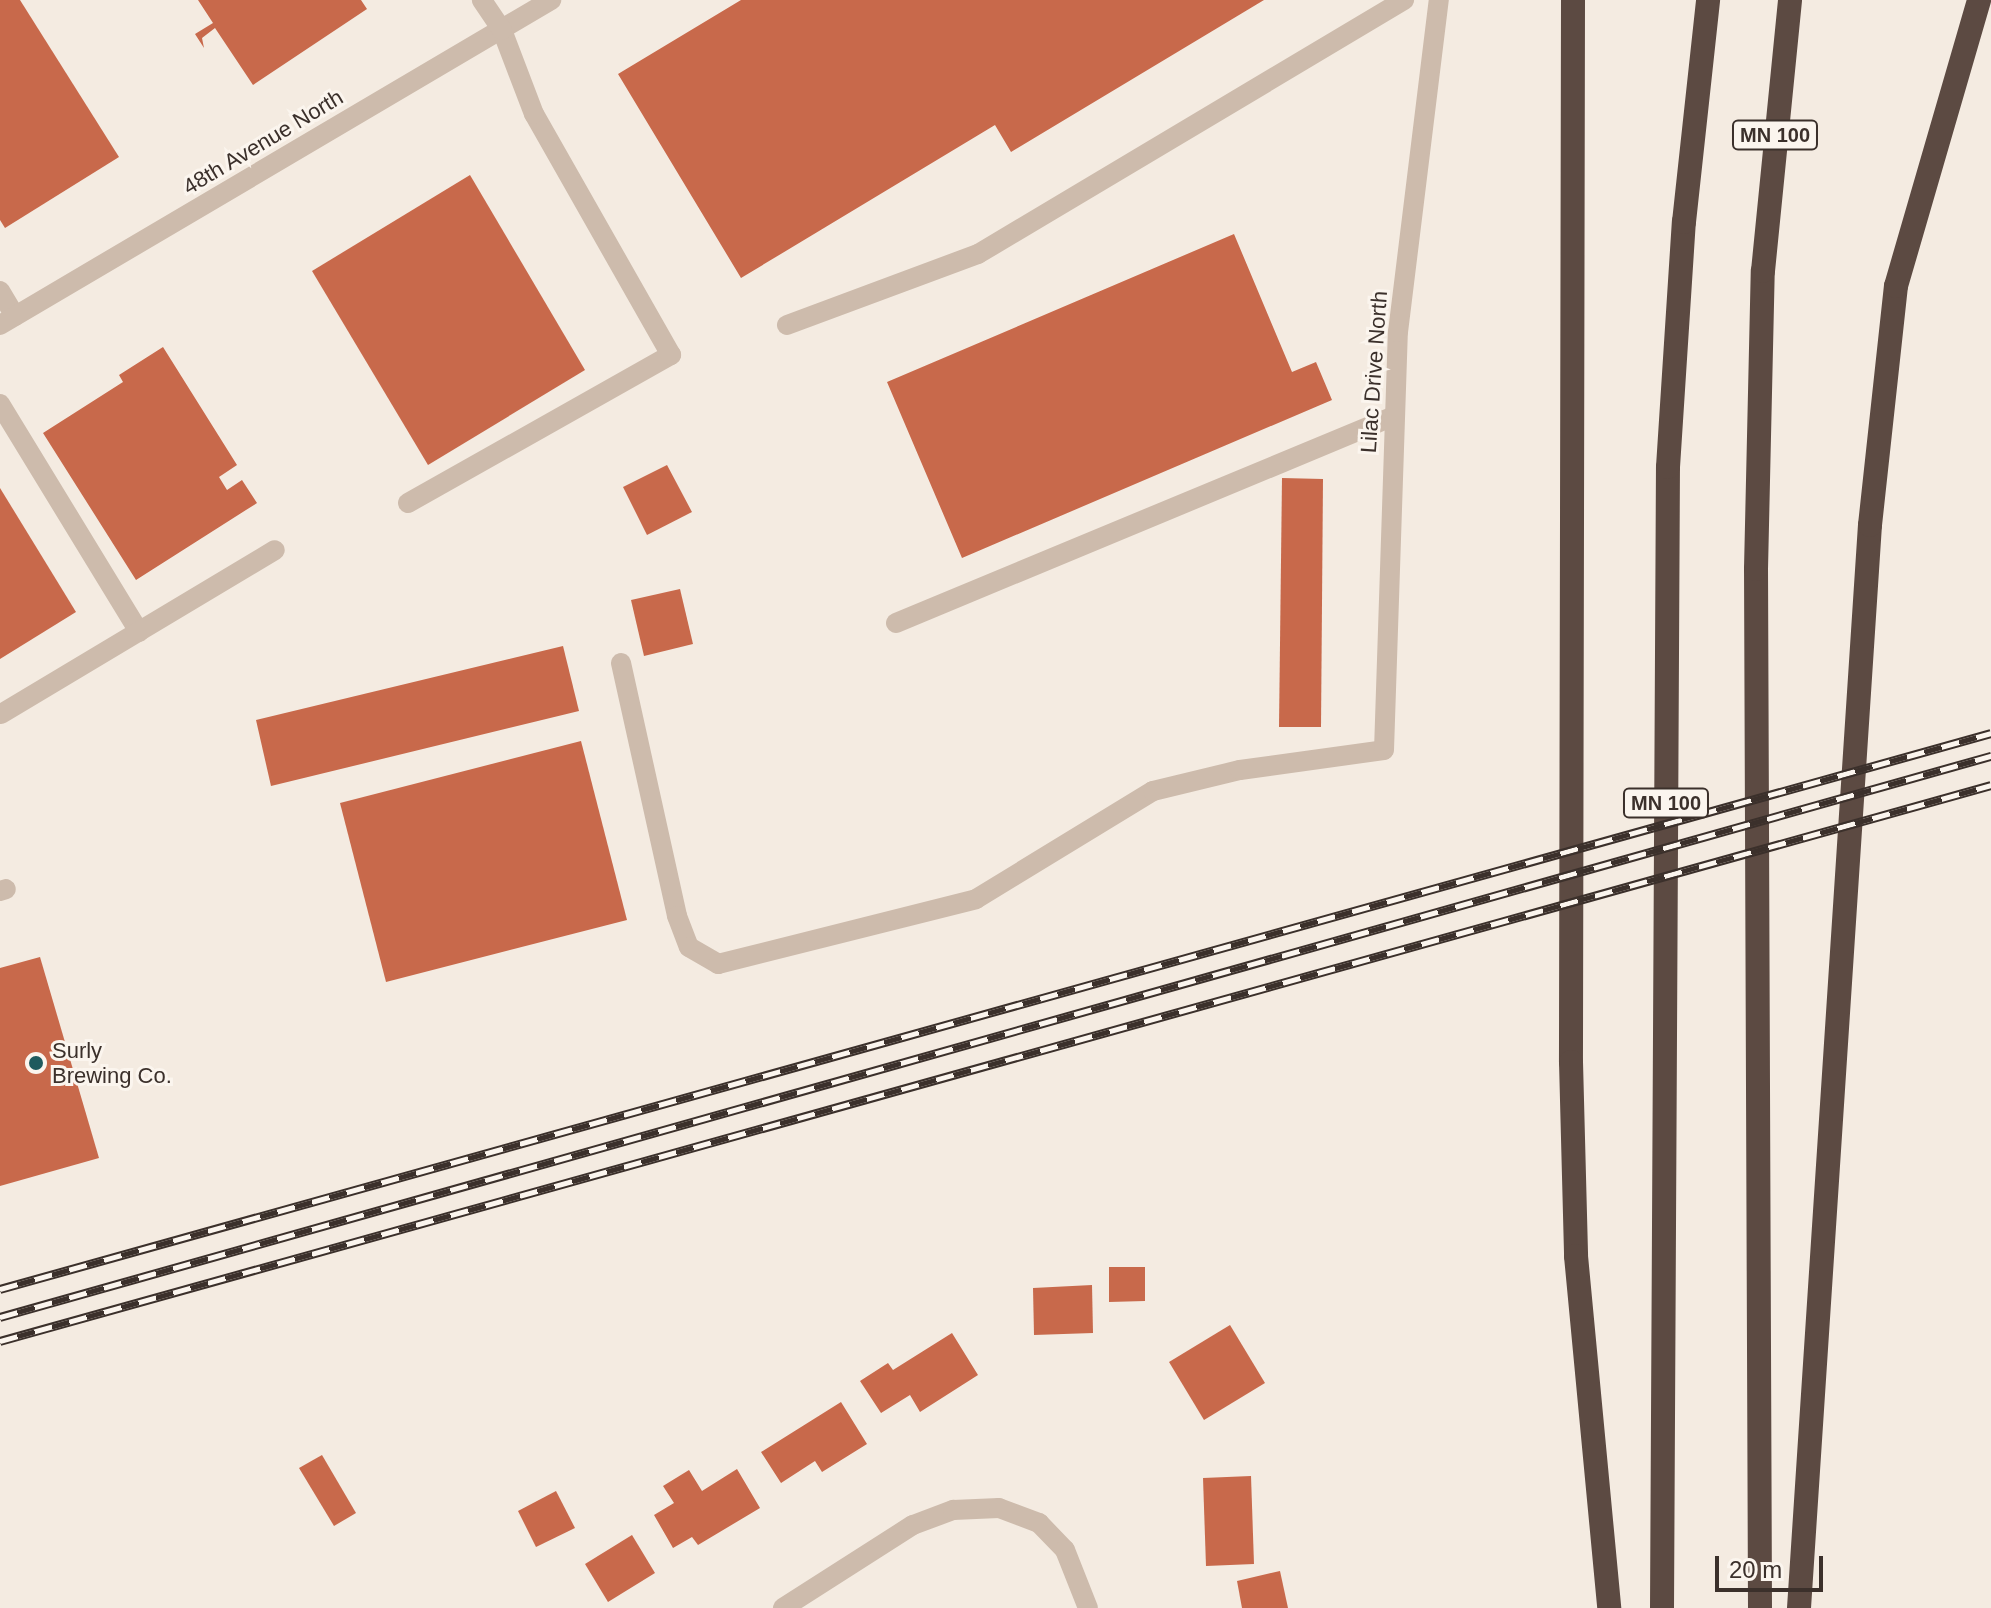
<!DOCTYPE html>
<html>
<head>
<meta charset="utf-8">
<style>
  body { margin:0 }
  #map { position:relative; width:1991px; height:1608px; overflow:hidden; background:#f4ebe1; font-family:Helvetica,sans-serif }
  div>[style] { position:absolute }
  .building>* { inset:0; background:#c8694b }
  .minor>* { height:20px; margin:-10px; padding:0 10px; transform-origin:10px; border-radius:10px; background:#cdbbac }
  .highway>* { height:24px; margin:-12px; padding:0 12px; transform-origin:12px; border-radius:12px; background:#5c4a42 }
  .rail>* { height:9px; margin-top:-4.5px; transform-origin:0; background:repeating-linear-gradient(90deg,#fbf5ee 0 18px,#3b302b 0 36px); box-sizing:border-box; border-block:2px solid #3b302b }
  .dots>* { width:22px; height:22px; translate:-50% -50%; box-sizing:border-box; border:4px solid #fbf5ee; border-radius:50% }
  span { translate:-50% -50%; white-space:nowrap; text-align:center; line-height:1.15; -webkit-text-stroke:6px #fbf5ee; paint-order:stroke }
  .shield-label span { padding:2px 6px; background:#fbf5ee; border:2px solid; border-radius:6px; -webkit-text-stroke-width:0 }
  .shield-label { font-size:20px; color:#3b302b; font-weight:700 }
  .street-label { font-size:22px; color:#3b302b }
  .poi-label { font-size:22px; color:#3b302b }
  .left { translate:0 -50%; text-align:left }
  .scale { position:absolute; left:1715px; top:1556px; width:108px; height:36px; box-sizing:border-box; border:4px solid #3b302b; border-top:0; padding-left:10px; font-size:24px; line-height:28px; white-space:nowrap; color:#3b302b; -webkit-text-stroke:6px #fbf5ee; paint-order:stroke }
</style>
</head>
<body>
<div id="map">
  <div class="building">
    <div style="clip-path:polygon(0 0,20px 0,119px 157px,5px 228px,0 220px)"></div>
    <div style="clip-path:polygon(198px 0,361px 0,367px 9px,253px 85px,215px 28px,202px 38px,204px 48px,195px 34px,213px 23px)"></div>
    <div style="clip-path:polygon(741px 0,1264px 0,1011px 152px,995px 125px,741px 278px,618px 74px)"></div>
    <div style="clip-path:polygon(470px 175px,585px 370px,428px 465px,312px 271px)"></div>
    <div style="clip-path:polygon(1234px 234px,1292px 372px,1316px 362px,1332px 400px,962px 558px,887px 382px)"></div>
    <div style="clip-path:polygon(163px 347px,237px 465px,219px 477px,227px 490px,242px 480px,257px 503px,136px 580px,43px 433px,123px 382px,119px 375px)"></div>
    <div style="clip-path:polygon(667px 465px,692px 512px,647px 535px,623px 487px)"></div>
    <div style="clip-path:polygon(1282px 478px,1323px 479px,1321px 727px,1279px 727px)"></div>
    <div style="clip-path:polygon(0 488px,76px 612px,0 659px)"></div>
    <div style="clip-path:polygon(680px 589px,693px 644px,644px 656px,631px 600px)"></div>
    <div style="clip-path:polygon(563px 646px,579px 711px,271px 786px,256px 720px)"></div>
    <div style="clip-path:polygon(581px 741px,627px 920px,386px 982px,340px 803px)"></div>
    <div style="clip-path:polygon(40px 957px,99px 1158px,0 1186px,0 968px)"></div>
    <div style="clip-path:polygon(1109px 1267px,1145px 1267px,1145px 1301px,1109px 1302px)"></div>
    <div style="clip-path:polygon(1092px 1285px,1093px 1333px,1034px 1335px,1033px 1288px)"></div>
    <div style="clip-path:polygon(1230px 1325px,1265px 1383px,1204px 1420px,1169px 1362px)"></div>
    <div style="clip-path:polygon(952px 1333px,978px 1375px,920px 1412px,910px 1395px,881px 1413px,860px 1381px,888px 1363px,893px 1370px)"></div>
    <div style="clip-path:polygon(841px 1402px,867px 1444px,822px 1472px,815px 1461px,781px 1483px,761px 1452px)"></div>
    <div style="clip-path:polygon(322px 1455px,356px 1513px,334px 1526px,299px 1468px)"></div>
    <div style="clip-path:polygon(737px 1469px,760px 1508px,698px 1545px,692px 1537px,673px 1548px,654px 1515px,674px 1503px,663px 1486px,689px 1470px,702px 1491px)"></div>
    <div style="clip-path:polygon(1251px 1476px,1254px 1564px,1206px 1566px,1203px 1478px)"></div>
    <div style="clip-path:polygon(556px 1491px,575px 1528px,536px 1547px,518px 1511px)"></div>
    <div style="clip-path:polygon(632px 1535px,655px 1573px,608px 1602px,585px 1564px)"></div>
    <div style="clip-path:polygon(1280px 1571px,1288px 1608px,1242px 1608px,1237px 1581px)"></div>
  </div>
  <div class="minor">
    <div style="left:0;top:291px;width:29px;rotate:59deg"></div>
    <div style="left:0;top:325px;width:640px;rotate:-30.53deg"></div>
    <div style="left:787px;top:325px;width:204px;rotate:-20.4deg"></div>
    <div style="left:978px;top:254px;width:496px;rotate:-30.8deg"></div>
    <div style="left:0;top:404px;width:267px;rotate:58.6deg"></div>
    <div style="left:408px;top:503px;width:302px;rotate:-29.4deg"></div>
    <div style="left:671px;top:355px;width:277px;rotate:-119.6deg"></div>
    <div style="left:534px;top:114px;width:90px;rotate:-110.9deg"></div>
    <div style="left:502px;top:30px;width:36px;rotate:-124deg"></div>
    <div style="left:896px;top:623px;width:539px;rotate:-22.57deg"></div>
    <div style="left:621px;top:663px;width:259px;rotate:77.5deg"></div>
    <div style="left:677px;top:916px;width:33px;rotate:69deg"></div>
    <div style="left:689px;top:947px;width:34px;rotate:30deg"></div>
    <div style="left:718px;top:964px;width:266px;rotate:-14.1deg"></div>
    <div style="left:976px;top:899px;width:207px;rotate:-31.4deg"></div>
    <div style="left:1153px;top:791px;width:89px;rotate:-13.6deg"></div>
    <div style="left:1240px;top:770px;width:145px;rotate:-7.9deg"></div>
    <div style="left:1384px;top:750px;width:418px;rotate:-88.1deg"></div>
    <div style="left:1398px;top:332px;width:335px;rotate:-83deg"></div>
    <div style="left:1px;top:714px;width:319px;rotate:-30.9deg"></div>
    <div style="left:0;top:891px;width:6px;rotate:-18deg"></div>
    <div style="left:783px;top:1608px;width:154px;rotate:-32.6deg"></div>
    <div style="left:913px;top:1525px;width:43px;rotate:-20.6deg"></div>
    <div style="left:953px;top:1510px;width:46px;rotate:-2.5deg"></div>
    <div style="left:999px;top:1508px;width:43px;rotate:20.6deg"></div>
    <div style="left:1039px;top:1523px;width:37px;rotate:46deg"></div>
    <div style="left:1065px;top:1550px;width:62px;rotate:68.4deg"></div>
  </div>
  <div class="highway">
    <div style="left:1573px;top:0;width:1062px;rotate:90.11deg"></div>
    <div style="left:1571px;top:1062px;width:194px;rotate:88.5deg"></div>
    <div style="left:1576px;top:1256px;width:354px;rotate:84.6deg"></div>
    <div style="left:1662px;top:1608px;width:1141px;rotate:-89.7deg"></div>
    <div style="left:1668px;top:467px;width:246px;rotate:-86.3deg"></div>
    <div style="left:1684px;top:222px;width:223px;rotate:-83.8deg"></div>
    <div style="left:1760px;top:1608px;width:1039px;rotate:-90.22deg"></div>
    <div style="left:1756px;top:569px;width:298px;rotate:-88.7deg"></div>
    <div style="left:1763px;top:271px;width:272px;rotate:-84.3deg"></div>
    <div style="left:1799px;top:1608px;width:1085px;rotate:-86.25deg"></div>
    <div style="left:1870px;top:525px;width:240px;rotate:-83.8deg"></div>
    <div style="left:1896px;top:286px;width:298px;rotate:-73.8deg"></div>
  </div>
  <div class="rail">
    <div style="left:0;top:1289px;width:2067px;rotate:-15.6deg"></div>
    <div style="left:0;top:1317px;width:2069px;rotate:-15.74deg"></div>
    <div style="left:0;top:1341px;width:2067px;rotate:-15.6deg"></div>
  </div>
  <div class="dots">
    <div style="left:36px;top:1063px;background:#1f5a5e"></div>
  </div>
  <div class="shield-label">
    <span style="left:1775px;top:135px">MN 100</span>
    <span style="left:1666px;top:803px">MN 100</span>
  </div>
  <div class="street-label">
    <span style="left:263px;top:142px;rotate:-31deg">48th Avenue North</span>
    <span style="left:1374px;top:372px;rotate:-86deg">Lilac Drive North</span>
  </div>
  <div class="poi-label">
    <span class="left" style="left:52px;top:1063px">Surly<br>Brewing Co.</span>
  </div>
  <div class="scale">20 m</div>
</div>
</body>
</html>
